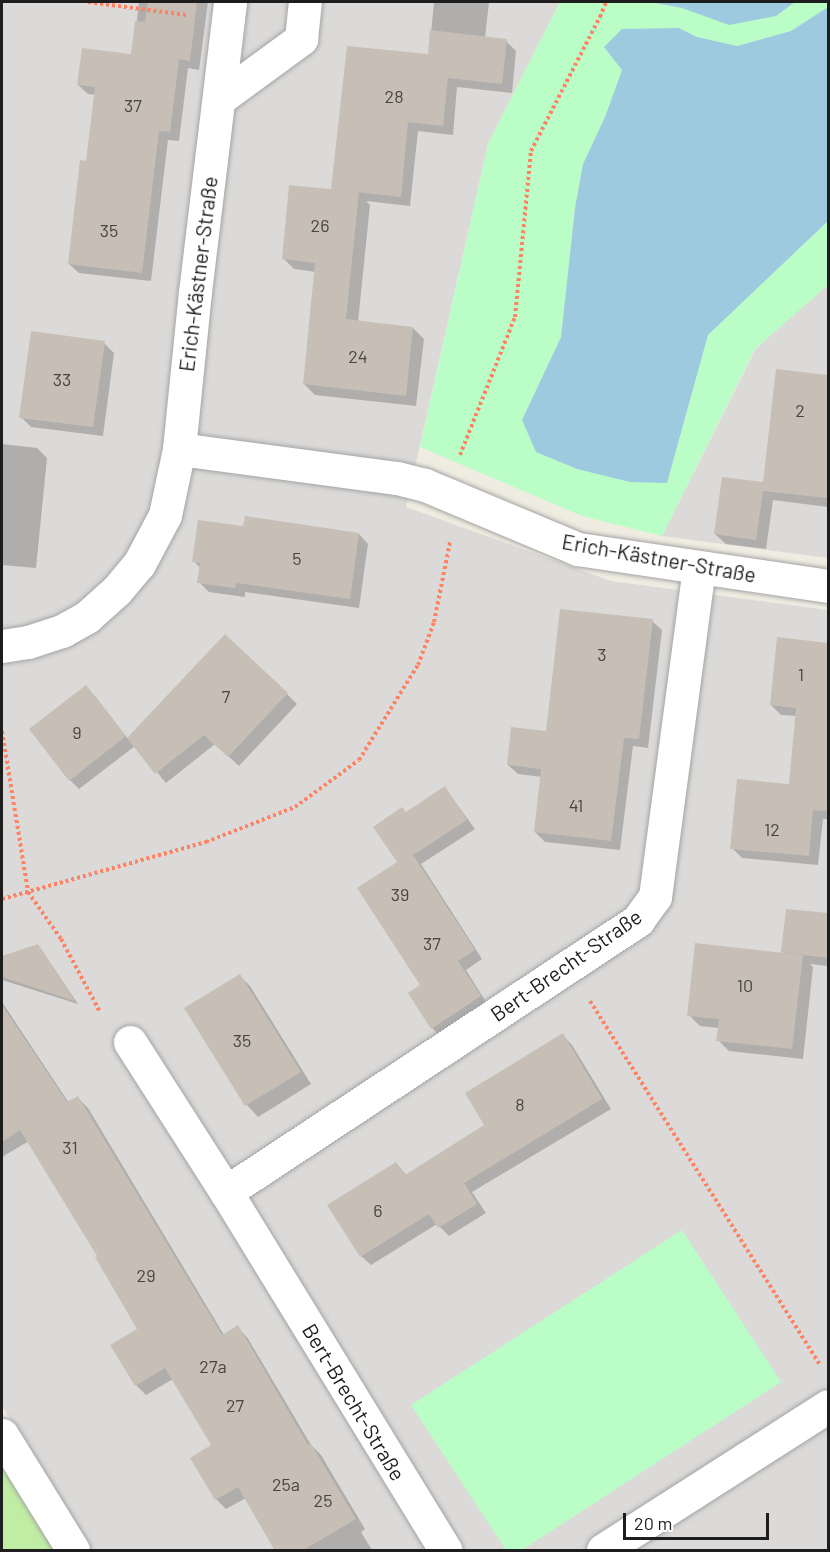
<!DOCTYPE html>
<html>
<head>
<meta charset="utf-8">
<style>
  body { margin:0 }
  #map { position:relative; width:830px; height:1552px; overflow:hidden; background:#efece1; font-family:Barlow,sans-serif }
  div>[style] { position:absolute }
  .residential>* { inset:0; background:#dbdad9 }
  .grass>* { inset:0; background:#c0eda3 }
  .park>* { inset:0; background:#bafdc7 }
  .water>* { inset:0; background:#9ecae0 }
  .shadow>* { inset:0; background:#0003 }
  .building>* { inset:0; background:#c7bfb5 }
  .path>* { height:4px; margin-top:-2px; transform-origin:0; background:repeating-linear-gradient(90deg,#ff8362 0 3px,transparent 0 6px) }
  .roads { filter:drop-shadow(0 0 2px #a4a4a4) drop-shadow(0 0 2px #a4a4a4) }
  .minor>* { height:33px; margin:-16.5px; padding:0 16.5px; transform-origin:16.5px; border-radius:16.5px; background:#fff }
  span { translate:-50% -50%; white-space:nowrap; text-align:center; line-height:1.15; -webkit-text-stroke:5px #fff; paint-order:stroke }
  .number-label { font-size:18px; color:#484643 }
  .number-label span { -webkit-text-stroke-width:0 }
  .street-label { font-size:21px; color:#1d1d1d }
  .frame { position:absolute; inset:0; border:3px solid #1d1d1d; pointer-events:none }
  .scale { position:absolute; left:623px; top:1513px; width:146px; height:27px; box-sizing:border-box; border:3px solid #1d1d1d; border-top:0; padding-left:8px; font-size:18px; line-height:21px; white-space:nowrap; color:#1d1d1d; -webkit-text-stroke:4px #fff; paint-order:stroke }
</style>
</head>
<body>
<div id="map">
  <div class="residential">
    <div style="clip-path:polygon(2px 2px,560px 2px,488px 144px,406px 507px,611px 581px,828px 610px,828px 1550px,91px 1550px,2px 1406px)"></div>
    <div style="clip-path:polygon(828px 280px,828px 558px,662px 536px,755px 350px)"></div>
  </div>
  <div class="grass">
    <div style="clip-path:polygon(2px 1459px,58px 1550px,2px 1550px)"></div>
  </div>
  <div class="park">
    <div style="clip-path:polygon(560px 2px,650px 2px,682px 8px,776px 16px,795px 2px,828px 2px,828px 7px,791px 31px,737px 46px,697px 37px,679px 28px,622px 70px,605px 117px,583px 164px,575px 208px,561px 337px,522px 420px,667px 483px,708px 335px,828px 221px,828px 285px,754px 350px,662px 536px,582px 516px,420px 447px,488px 144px)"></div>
    <div style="clip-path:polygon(682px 1230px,781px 1382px,522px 1550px,506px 1550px,411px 1405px)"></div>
  </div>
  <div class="water">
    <div style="clip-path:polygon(650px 2px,795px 2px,776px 16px,729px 25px,682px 8px)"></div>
    <div style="clip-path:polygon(828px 7px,828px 221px,708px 335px,667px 483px,630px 482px,577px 469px,536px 452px,522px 420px,561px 337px,575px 208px,583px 164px,605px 117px,622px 70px,604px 47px,622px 29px,679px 28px,697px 37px,737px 46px,791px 31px)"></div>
  </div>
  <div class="shadow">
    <div style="clip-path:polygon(139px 2px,208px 2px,199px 70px,188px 68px,179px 141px,168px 140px,151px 281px,79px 273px,69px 264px,88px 162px,96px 95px,88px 94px,78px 85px,133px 55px)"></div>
    <div style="clip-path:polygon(434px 2px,489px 2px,485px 38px,506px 41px,516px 51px,512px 93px,457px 87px,453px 135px,418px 131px,410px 206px,366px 201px,370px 205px,358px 322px,413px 328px,424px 339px,416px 406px,315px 395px,304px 384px,316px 272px,294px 269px,283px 258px,335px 191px,332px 188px,429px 55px)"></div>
    <div style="clip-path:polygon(104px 343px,114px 353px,103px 436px,31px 427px,21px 417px)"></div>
    <div style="clip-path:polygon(777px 371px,828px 377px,828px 507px,773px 500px,766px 549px,726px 544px,715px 534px,764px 484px)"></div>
    <div style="clip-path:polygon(2px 444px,37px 448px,47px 458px,36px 568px,2px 565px)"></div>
    <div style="clip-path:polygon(359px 534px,368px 544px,359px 608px,245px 592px,245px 597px,209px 592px,199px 582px,201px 569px,194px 561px)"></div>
    <div style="clip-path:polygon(652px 621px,662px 630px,648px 748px,633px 746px,620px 850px,545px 842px,535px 832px,542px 777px,518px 774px,508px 765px,548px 733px)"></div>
    <div style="clip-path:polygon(778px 639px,828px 644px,828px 819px,823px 819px,818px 865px,742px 858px,732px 848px,790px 786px,797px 716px,781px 715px,771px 705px)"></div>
    <div style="clip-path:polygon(287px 694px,297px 704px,239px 766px,215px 744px,166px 783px,135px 746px,79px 789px,70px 780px,95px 696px,128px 739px)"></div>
    <div style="clip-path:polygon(445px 788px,475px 829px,421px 864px,482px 959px,466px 970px,488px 1005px,440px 1036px,432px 1028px,399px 863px,407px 814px)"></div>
    <div style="clip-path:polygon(787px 910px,828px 915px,828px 966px,810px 964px,813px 967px,803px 1059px,729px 1051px,718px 1040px,719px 1028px,700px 1026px,689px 1015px,786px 954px,783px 952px)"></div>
    <div style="clip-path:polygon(38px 946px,43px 952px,78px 1004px,2px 980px,2px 957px)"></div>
    <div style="clip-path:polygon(239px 975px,250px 986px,311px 1084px,258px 1117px,247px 1105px,186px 1008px)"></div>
    <div style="clip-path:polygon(2px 1002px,69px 1103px,78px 1098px,88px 1108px,224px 1335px,237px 1327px,247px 1337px,311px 1445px,321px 1455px,365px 1529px,361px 1532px,372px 1550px,277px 1550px,246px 1498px,226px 1509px,216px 1499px,192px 1459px,213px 1446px,173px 1379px,146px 1395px,136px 1385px,139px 1330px,99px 1256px,29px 1141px,2px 1157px)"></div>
    <div style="clip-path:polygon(563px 1035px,572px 1045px,611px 1109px,472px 1192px,486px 1213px,449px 1236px,437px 1224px,371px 1265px,361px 1256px,329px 1206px,396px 1163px,407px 1176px,486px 1125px)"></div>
  </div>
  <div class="building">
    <div style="clip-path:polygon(148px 2px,197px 2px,190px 61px,179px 59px,170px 132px,159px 131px,142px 273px,68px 264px,80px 160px,86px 161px,95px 87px,77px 85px,82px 48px,131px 54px,135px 21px,145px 22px)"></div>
    <div style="clip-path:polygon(430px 30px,507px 39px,502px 84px,448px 78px,443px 126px,408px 122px,401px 197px,331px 189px,347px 46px,428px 54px)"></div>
    <div style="clip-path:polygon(289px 185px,359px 192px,346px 319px,413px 327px,406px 396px,303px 384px,315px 263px,282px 259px)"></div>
    <div style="clip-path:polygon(31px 331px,105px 341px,93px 427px,19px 418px)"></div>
    <div style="clip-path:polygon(776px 369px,828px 375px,828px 498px,763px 491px,756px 540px,714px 534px,722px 477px,763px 482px)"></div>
    <div style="clip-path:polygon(245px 516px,359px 533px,350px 599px,236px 583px,235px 588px,197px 583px,200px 563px,192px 562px,198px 520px,243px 526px)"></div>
    <div style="clip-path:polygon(560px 609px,653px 619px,639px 739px,624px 738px,611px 841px,534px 832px,541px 769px,507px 765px,511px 727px,546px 731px)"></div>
    <div style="clip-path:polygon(225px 634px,288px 693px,228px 757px,204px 735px,155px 774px,127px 738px)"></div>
    <div style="clip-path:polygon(777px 637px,828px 643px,828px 811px,813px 810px,809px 856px,730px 849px,737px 779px,789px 784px,796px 708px,770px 705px)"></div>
    <div style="clip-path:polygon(86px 685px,126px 736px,69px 781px,29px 729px)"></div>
    <div style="clip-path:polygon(445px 786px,467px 820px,413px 855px,475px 950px,458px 961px,481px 996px,431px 1029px,408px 993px,420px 985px,357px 888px,397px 862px,373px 827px,402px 807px,406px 812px)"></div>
    <div style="clip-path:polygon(786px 909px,828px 913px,828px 958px,781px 952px)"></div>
    <div style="clip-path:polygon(695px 943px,803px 955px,792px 1049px,716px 1041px,719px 1019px,687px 1016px)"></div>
    <div style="clip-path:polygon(38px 944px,75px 1001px,2px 977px,2px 956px)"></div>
    <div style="clip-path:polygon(240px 974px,301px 1072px,245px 1106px,184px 1008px)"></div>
    <div style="clip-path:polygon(2px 1005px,67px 1102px,78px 1096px,222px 1335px,238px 1325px,308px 1445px,311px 1444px,356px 1519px,302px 1551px,275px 1551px,238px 1487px,215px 1500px,190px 1458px,211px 1445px,165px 1368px,135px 1386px,110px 1345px,137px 1329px,95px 1257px,97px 1256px,20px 1130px,2px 1142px)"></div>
    <div style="clip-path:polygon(563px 1033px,602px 1099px,464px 1183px,477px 1204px,438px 1228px,429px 1214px,360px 1257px,327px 1205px,396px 1162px,405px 1175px,484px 1125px,465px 1093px)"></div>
  </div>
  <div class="path">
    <div style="left:88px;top:2px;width:99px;rotate:7.6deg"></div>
    <div style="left:460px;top:455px;width:149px;rotate:-68.3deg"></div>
    <div style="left:515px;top:317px;width:167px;rotate:-84.5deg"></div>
    <div style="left:531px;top:151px;width:151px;rotate:-62.8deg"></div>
    <div style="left:600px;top:17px;width:16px;rotate:-68deg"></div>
    <div style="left:2px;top:731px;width:163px;rotate:80.8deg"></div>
    <div style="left:28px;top:892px;width:57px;rotate:54.9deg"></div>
    <div style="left:61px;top:939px;width:83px;rotate:61.9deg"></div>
    <div style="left:2px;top:899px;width:212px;rotate:-15.6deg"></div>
    <div style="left:206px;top:842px;width:96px;rotate:-21.5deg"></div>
    <div style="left:295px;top:807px;width:79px;rotate:-36.3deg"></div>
    <div style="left:359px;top:760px;width:112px;rotate:-58.2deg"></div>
    <div style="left:418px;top:665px;width:46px;rotate:-69.6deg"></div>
    <div style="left:434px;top:622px;width:82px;rotate:-78.7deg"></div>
    <div style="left:590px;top:1001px;width:431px;rotate:57.7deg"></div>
  </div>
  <div class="roads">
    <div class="minor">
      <div style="left:219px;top:99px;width:102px;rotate:-36.2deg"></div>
      <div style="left:301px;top:39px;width:37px;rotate:-84deg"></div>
      <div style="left:179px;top:449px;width:220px;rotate:7.6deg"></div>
      <div style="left:397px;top:478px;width:29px;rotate:14deg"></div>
      <div style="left:425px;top:485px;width:166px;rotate:22.7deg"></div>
      <div style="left:578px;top:549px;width:253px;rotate:8.4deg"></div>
      <div style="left:2px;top:646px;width:26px;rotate:-9deg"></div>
      <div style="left:28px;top:642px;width:36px;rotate:-18deg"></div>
      <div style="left:62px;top:631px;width:29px;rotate:-29deg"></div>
      <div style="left:87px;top:617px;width:40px;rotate:-42deg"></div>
      <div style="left:117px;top:590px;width:34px;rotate:-50deg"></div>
      <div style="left:139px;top:564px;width:55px;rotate:-62deg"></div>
      <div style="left:165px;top:515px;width:67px;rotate:-78deg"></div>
      <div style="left:179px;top:449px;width:158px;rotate:-84.2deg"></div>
      <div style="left:195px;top:292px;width:292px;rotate:-83.1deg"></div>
      <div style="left:130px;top:1042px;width:178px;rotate:57.4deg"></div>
      <div style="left:226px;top:1192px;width:420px;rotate:58.5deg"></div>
      <div style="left:226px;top:1192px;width:494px;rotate:-33.4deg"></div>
      <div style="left:638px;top:920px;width:29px;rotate:-54deg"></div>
      <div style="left:655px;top:897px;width:332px;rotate:-82.4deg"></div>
      <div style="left:2px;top:1435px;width:135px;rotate:58.3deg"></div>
      <div style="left:603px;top:1550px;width:267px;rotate:-32.6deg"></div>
    </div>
  </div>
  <div class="number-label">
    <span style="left:394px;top:96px">28</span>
    <span style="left:133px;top:105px">37</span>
    <span style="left:320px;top:225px">26</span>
    <span style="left:109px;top:230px">35</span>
    <span style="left:358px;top:356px">24</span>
    <span style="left:62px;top:379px">33</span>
    <span style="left:800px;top:410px">2</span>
    <span style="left:297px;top:558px">5</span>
    <span style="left:602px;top:654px">3</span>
    <span style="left:801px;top:674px">1</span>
    <span style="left:226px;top:696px">7</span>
    <span style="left:77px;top:732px">9</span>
    <span style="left:576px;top:805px">41</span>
    <span style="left:772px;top:829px">12</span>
    <span style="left:400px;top:894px">39</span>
    <span style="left:432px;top:943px">37</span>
    <span style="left:745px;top:985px">10</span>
    <span style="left:242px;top:1040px">35</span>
    <span style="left:520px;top:1104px">8</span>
    <span style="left:70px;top:1147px">31</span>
    <span style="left:378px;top:1210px">6</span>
    <span style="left:146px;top:1275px">29</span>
    <span style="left:213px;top:1366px">27a</span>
    <span style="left:235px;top:1405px">27</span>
    <span style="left:286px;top:1484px">25a</span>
    <span style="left:323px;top:1500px">25</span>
  </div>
  <div class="street-label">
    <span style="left:198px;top:274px;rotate:-83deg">Erich-Kästner-Straße</span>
    <span style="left:659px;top:558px;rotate:10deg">Erich-Kästner-Straße</span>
    <span style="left:566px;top:965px;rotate:-35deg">Bert-Brecht-Straße</span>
    <span style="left:354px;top:1402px;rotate:59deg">Bert-Brecht-Straße</span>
  </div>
  <div class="frame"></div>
  <div class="scale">20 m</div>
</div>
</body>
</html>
